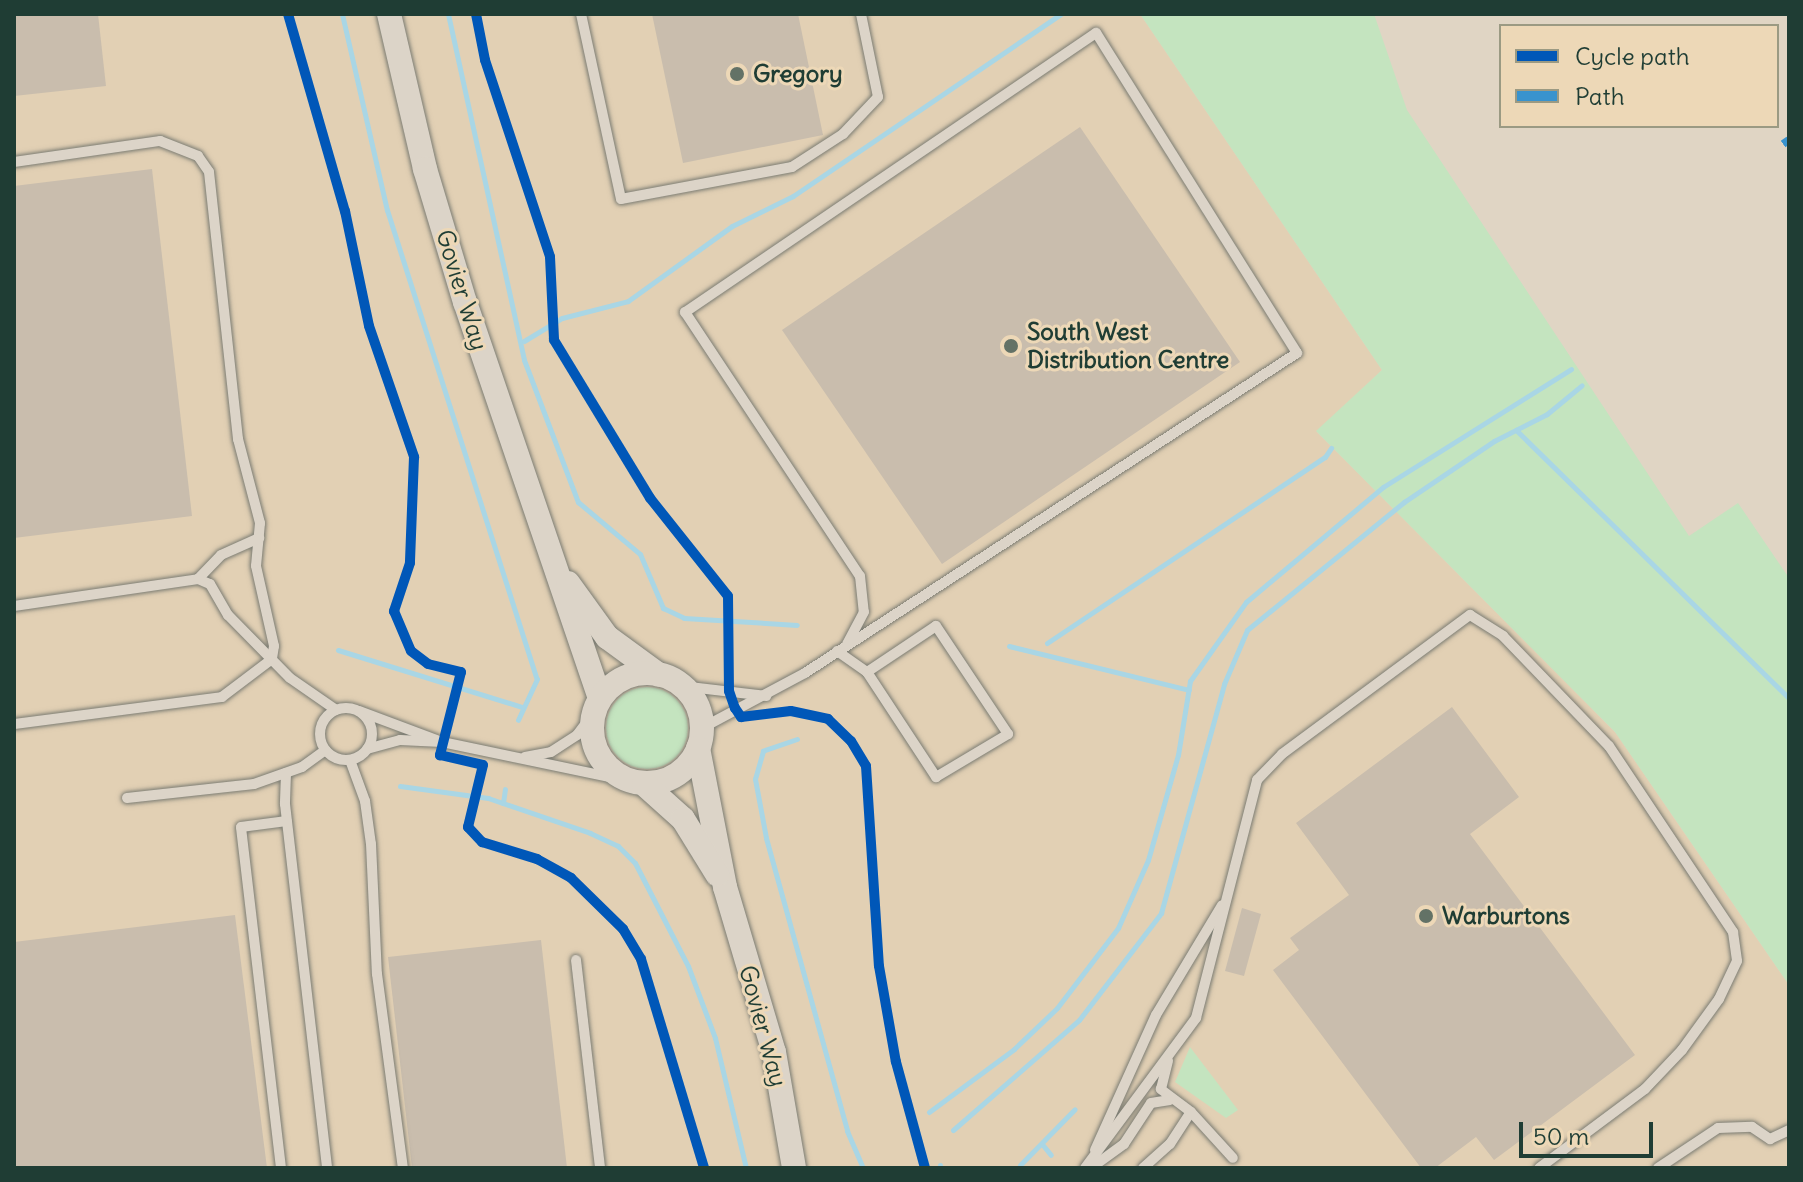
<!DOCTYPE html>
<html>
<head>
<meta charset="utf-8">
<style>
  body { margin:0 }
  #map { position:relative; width:1803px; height:1182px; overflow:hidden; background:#e0d5c4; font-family:Delius,sans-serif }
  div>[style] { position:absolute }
  .built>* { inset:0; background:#e2d0b4 }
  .green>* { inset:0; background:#c4e4bf }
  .round { border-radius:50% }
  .stream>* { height:5px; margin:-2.5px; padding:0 2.5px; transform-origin:2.5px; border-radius:2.5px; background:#a9d6e5 }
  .building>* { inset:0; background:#c9bdad }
  .roads { filter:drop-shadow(0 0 2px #7b7c73) drop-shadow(0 0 2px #7b7c73) }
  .service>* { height:10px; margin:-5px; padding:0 5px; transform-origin:5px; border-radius:5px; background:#dcd4c8 }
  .service>.ring { margin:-5px; padding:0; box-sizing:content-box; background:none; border:10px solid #dcd4c8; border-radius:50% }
  .tertiary>* { height:24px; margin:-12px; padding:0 12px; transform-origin:12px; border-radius:12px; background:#dcd4c8 }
  .tertiary>.ring { margin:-12px; padding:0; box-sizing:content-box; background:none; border:24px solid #dcd4c8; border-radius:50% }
  .quiet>* { height:8px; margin-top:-4px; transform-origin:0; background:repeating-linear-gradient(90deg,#3993ce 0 16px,transparent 0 24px) }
  .cycleway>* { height:10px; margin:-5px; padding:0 5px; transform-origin:5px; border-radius:5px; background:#0057b8 }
  .dots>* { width:22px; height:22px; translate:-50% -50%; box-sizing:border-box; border:4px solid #edd8b7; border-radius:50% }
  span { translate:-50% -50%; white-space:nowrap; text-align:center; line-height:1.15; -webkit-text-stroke:6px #edd8b7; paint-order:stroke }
  .poi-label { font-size:24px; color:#1f3d34; font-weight:700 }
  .left { translate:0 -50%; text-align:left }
  .street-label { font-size:24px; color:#1f3d34 }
  .frame { position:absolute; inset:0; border:16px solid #1f3d34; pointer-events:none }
  .legend { position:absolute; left:1499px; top:24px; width:280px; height:104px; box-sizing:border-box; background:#edd8b7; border:2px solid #9b9a83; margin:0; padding:10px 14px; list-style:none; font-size:24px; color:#1f3d34 }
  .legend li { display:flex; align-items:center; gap:16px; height:40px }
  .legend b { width:40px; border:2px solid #9b9a83 }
  .scale { position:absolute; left:1519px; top:1122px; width:134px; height:36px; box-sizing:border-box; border:4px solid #1f3d34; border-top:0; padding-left:10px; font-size:24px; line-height:28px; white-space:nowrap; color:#1f3d34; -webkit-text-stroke:6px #edd8b7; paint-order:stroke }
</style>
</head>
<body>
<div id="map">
  <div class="built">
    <div style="clip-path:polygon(14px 14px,1140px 14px,1382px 370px,1317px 432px,1615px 732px,1789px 985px,1789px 1168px,14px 1168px)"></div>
  </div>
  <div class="green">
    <div style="clip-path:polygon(1140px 14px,1374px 14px,1407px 110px,1689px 536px,1738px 503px,1789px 578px,1789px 985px,1615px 732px,1316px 431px,1382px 370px)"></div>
    <div class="round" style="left:606px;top:687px;width:82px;height:82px"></div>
    <div style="clip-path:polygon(1190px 1047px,1238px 1110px,1226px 1118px,1175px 1082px)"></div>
  </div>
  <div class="stream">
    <div style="left:342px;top:14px;width:201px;rotate:77.1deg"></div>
    <div style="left:387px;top:210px;width:492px;rotate:72.3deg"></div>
    <div style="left:537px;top:679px;width:45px;rotate:114.9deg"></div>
    <div style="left:448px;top:14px;width:354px;rotate:77.6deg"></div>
    <div style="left:524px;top:360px;width:152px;rotate:69.2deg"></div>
    <div style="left:578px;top:502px;width:81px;rotate:40deg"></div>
    <div style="left:640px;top:554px;width:59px;rotate:66.9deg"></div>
    <div style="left:663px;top:608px;width:23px;rotate:25deg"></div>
    <div style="left:684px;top:618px;width:113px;rotate:3.5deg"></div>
    <div style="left:524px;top:341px;width:44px;rotate:-31.2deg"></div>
    <div style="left:562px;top:318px;width:68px;rotate:-14.4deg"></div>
    <div style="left:628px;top:301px;width:128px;rotate:-35.8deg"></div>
    <div style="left:732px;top:226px;width:68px;rotate:-26.2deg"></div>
    <div style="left:793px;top:196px;width:324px;rotate:-34.2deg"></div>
    <div style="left:1516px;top:430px;width:383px;rotate:44.5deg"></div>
    <div style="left:1047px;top:643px;width:334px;rotate:-33.8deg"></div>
    <div style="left:1325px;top:457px;width:11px;rotate:-56deg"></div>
    <div style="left:1009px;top:646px;width:185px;rotate:13.7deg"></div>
    <div style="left:338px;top:650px;width:193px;rotate:17.2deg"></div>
    <div style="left:797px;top:739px;width:36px;rotate:161deg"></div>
    <div style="left:763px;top:751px;width:29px;rotate:106deg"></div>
    <div style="left:755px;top:779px;width:60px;rotate:79.4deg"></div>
    <div style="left:766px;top:838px;width:304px;rotate:74.5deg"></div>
    <div style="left:847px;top:1131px;width:40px;rotate:66.6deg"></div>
    <div style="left:400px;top:786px;width:89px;rotate:7.8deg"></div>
    <div style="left:488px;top:798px;width:108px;rotate:18.9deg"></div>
    <div style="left:590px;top:833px;width:31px;rotate:25deg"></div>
    <div style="left:618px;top:846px;width:24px;rotate:45deg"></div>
    <div style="left:635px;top:863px;width:116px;rotate:62.8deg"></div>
    <div style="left:688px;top:966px;width:77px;rotate:69.4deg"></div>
    <div style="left:715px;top:1038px;width:134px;rotate:76.6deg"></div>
    <div style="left:503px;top:803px;width:14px;rotate:-82deg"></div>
    <div style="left:929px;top:1112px;width:106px;rotate:-36.5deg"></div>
    <div style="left:1014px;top:1049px;width:59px;rotate:-43.6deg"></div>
    <div style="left:1057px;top:1008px;width:101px;rotate:-52.7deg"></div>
    <div style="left:1118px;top:928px;width:74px;rotate:-66.2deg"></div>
    <div style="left:1148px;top:860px;width:109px;rotate:-74.1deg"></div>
    <div style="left:1178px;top:755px;width:75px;rotate:-80.8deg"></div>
    <div style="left:1190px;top:681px;width:97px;rotate:-54.7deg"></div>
    <div style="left:1246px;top:602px;width:179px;rotate:-40deg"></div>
    <div style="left:1383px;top:487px;width:222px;rotate:-32.1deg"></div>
    <div style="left:953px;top:1130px;width:167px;rotate:-41.1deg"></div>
    <div style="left:1079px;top:1020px;width:135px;rotate:-52.5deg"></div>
    <div style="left:1161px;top:913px;width:238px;rotate:-74.6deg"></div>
    <div style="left:1224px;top:684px;width:59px;rotate:-66.9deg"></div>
    <div style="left:1247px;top:630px;width:203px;rotate:-39.2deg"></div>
    <div style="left:1404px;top:502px;width:109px;rotate:-34.1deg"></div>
    <div style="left:1494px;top:441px;width:59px;rotate:-27deg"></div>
    <div style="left:1547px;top:414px;width:45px;rotate:-39.6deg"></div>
    <div style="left:1042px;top:1144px;width:14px;rotate:51deg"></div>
    <div style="left:1020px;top:1165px;width:78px;rotate:-45.5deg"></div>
    <div style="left:940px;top:1168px;width:3px;rotate:-90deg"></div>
  </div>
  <div class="building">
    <div style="clip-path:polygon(14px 14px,98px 14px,106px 86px,14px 96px)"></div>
    <div style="clip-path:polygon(652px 14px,798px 14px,823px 135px,683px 163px)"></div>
    <div style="clip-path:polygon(1080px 127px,1240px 362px,942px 564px,782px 330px)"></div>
    <div style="clip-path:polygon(152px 169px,192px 516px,14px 538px,14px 186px)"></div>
    <div style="clip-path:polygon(1452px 707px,1519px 797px,1470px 834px,1635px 1055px,1494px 1160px,1476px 1137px,1435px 1168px,1421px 1168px,1273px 970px,1299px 950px,1290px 938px,1349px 895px,1296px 823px)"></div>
    <div style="clip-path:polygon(1242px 908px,1261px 914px,1244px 976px,1225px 971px)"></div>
    <div style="clip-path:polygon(235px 915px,267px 1168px,14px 1168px,14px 942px)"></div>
    <div style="clip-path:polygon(541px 940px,567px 1168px,412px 1168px,388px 957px)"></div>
  </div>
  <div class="roads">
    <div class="service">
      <div style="left:581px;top:14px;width:189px;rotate:77.8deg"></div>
      <div style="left:621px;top:199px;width:174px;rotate:-10.6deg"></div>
      <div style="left:792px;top:167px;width:61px;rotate:-32.9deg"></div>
      <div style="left:843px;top:134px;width:51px;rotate:-46.6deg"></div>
      <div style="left:878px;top:97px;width:85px;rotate:-101.6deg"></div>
      <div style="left:14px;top:162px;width:148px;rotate:-8.2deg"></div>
      <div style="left:160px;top:141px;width:41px;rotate:21.5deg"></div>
      <div style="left:198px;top:156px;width:19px;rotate:55deg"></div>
      <div style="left:209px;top:172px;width:269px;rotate:83.8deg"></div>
      <div style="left:238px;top:439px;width:87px;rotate:75.3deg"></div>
      <div style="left:260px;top:523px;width:43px;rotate:95.3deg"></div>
      <div style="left:256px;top:566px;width:82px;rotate:77.3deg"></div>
      <div style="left:274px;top:646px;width:13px;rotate:99deg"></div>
      <div style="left:272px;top:659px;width:63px;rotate:142.8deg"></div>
      <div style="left:222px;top:697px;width:210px;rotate:172.6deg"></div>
      <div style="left:198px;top:579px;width:33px;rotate:-46deg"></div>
      <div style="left:221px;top:555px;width:42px;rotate:-24.1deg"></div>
      <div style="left:14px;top:606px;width:186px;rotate:-8.3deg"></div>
      <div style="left:198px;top:579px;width:13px;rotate:23deg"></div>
      <div style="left:210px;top:584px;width:36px;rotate:60deg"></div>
      <div style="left:228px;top:615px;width:88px;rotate:45.5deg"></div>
      <div style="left:290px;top:678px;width:56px;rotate:34.8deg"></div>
      <div style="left:837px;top:651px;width:37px;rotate:35deg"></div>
      <div style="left:867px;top:672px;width:126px;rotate:56.7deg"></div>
      <div style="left:936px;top:777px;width:84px;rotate:-30.8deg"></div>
      <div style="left:1008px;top:734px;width:130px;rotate:-123.7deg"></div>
      <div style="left:936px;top:626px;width:83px;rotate:146.3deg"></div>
      <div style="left:681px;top:686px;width:86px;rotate:6.7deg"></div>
      <div class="ring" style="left:320px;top:708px;width:42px;height:42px"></div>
      <div style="left:359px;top:711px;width:89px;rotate:20.5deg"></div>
      <div style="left:442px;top:742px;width:42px;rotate:-177.3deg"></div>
      <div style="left:400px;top:740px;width:34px;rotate:165deg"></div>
      <div style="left:702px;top:728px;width:117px;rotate:-28.1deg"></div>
      <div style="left:805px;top:673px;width:587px;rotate:-33.04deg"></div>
      <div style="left:1297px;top:353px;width:378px;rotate:-122.1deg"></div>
      <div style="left:1096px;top:33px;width:497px;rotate:145.8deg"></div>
      <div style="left:685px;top:312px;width:317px;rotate:56.5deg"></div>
      <div style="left:860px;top:576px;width:36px;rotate:84deg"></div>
      <div style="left:864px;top:612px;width:36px;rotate:118deg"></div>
      <div style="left:442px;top:742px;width:191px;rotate:11.8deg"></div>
      <div style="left:525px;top:757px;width:26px;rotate:-11deg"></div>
      <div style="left:551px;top:752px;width:31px;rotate:-33deg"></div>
      <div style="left:577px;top:735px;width:26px;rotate:-53deg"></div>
      <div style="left:350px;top:760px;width:44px;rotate:69.9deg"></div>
      <div style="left:365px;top:801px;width:43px;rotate:82.1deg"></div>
      <div style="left:371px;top:844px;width:130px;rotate:87.4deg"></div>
      <div style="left:377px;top:974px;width:196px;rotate:82.4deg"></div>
      <div style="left:286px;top:773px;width:31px;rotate:92deg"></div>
      <div style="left:285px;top:804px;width:366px;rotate:83.4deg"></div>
      <div style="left:127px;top:798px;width:128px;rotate:-6.3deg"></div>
      <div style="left:254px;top:784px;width:51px;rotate:-19.5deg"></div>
      <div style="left:302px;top:767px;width:29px;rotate:-36deg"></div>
      <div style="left:576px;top:960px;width:209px;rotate:83.4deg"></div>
      <div style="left:1191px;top:1112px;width:62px;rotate:47.6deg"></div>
      <div style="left:1095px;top:1150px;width:148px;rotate:-65.7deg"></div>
      <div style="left:1156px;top:1015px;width:128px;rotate:-59deg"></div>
      <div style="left:281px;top:1168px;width:343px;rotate:-96.7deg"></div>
      <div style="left:241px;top:827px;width:46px;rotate:-7.4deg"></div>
      <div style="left:1085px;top:1168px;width:187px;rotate:-53.5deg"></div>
      <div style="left:1196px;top:1018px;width:246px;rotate:-75.6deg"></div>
      <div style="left:1257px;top:780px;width:36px;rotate:-46deg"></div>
      <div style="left:1282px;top:754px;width:234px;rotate:-36.5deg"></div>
      <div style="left:1470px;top:615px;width:39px;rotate:32deg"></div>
      <div style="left:1503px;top:636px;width:153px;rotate:46.1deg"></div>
      <div style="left:1609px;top:746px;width:224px;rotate:56.3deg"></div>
      <div style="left:1733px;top:932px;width:29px;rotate:82deg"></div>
      <div style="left:1737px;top:961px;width:42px;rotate:115.3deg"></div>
      <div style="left:1719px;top:999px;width:63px;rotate:126deg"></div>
      <div style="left:1682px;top:1050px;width:54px;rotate:133.5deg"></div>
      <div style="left:1645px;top:1089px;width:132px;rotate:143.3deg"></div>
      <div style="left:1091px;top:1168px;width:41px;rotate:-36deg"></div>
      <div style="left:1124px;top:1144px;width:49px;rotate:-56.6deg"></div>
      <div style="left:1151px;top:1103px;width:19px;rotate:-9deg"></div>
      <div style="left:1143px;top:1168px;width:36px;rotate:-42deg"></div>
      <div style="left:1170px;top:1144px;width:38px;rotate:-57deg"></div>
      <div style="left:1191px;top:1112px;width:38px;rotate:-143deg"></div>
      <div style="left:1161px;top:1089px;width:29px;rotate:-76deg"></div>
      <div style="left:1658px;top:1168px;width:72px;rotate:-33.7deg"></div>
      <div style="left:1718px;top:1128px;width:34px;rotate:-2deg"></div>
      <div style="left:1752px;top:1127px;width:22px;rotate:34deg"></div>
      <div style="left:1770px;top:1139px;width:21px;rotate:-25deg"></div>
    </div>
    <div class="tertiary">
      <div style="left:389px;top:14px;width:159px;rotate:76.9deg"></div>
      <div style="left:425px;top:169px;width:139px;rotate:73.3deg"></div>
      <div style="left:465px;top:302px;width:418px;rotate:71.2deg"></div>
      <div style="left:568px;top:583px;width:67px;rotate:54.2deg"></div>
      <div style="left:607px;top:637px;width:64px;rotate:36.2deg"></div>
      <div class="ring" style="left:592px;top:673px;width:86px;height:86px"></div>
      <div style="left:698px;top:748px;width:142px;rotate:79deg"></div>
      <div style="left:725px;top:887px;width:172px;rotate:73.5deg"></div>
      <div style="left:774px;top:1052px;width:118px;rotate:80.2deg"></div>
      <div style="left:644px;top:784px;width:52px;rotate:41.9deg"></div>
      <div style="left:683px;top:819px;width:65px;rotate:58.3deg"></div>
    </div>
  </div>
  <div class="quiet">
    <div style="left:1783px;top:144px;width:7px;rotate:-34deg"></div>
  </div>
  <div class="cycleway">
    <div style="left:288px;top:14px;width:205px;rotate:73.9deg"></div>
    <div style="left:345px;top:211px;width:117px;rotate:78.2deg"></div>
    <div style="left:369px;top:326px;width:139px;rotate:71deg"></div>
    <div style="left:414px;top:457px;width:106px;rotate:92.2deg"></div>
    <div style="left:410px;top:563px;width:51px;rotate:108.4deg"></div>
    <div style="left:394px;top:611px;width:43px;rotate:67deg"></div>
    <div style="left:411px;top:651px;width:21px;rotate:37deg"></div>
    <div style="left:428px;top:664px;width:34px;rotate:14deg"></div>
    <div style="left:461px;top:672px;width:86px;rotate:104.2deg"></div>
    <div style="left:440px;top:755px;width:44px;rotate:13.1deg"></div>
    <div style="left:483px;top:765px;width:64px;rotate:103.6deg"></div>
    <div style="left:468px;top:827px;width:21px;rotate:47deg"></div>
    <div style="left:482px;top:842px;width:58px;rotate:17.2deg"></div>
    <div style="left:537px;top:859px;width:39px;rotate:29deg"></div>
    <div style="left:571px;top:878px;width:73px;rotate:44.4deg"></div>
    <div style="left:623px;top:929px;width:35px;rotate:59deg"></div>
    <div style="left:641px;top:959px;width:218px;rotate:73.2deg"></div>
    <div style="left:476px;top:14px;width:47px;rotate:78.9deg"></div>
    <div style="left:485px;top:60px;width:207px;rotate:71.7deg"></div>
    <div style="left:550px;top:257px;width:83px;rotate:87.2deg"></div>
    <div style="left:554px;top:340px;width:185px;rotate:58.7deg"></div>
    <div style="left:650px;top:498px;width:125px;rotate:51.5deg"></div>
    <div style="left:728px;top:596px;width:95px;rotate:89.4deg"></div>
    <div style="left:729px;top:691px;width:18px;rotate:71deg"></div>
    <div style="left:735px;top:708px;width:11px;rotate:56deg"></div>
    <div style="left:741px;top:717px;width:50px;rotate:-6.8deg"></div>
    <div style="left:791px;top:711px;width:38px;rotate:12deg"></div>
    <div style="left:828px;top:719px;width:32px;rotate:44deg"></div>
    <div style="left:851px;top:741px;width:29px;rotate:59deg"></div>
    <div style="left:866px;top:766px;width:200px;rotate:86.3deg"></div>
    <div style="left:879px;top:966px;width:97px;rotate:80deg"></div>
    <div style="left:896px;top:1062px;width:110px;rotate:74.7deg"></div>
  </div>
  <div class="dots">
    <div style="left:737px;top:74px;background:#637266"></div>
    <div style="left:1011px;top:346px;background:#637266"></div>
    <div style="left:1426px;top:916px;background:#637266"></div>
  </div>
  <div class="poi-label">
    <span class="left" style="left:753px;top:74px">Gregory</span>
    <span class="left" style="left:1027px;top:346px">South West<br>Distribution Centre</span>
    <span class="left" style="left:1442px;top:916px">Warburtons</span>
  </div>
  <div class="street-label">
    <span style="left:462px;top:290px;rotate:73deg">Govier Way</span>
    <span style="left:763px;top:1026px;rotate:75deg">Govier Way</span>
  </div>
  <div class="frame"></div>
  <ul class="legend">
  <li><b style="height:10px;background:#0057b8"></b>Cycle path</li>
  <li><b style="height:10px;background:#3993ce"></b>Path</li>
  </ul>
  <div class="scale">50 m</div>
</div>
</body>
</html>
